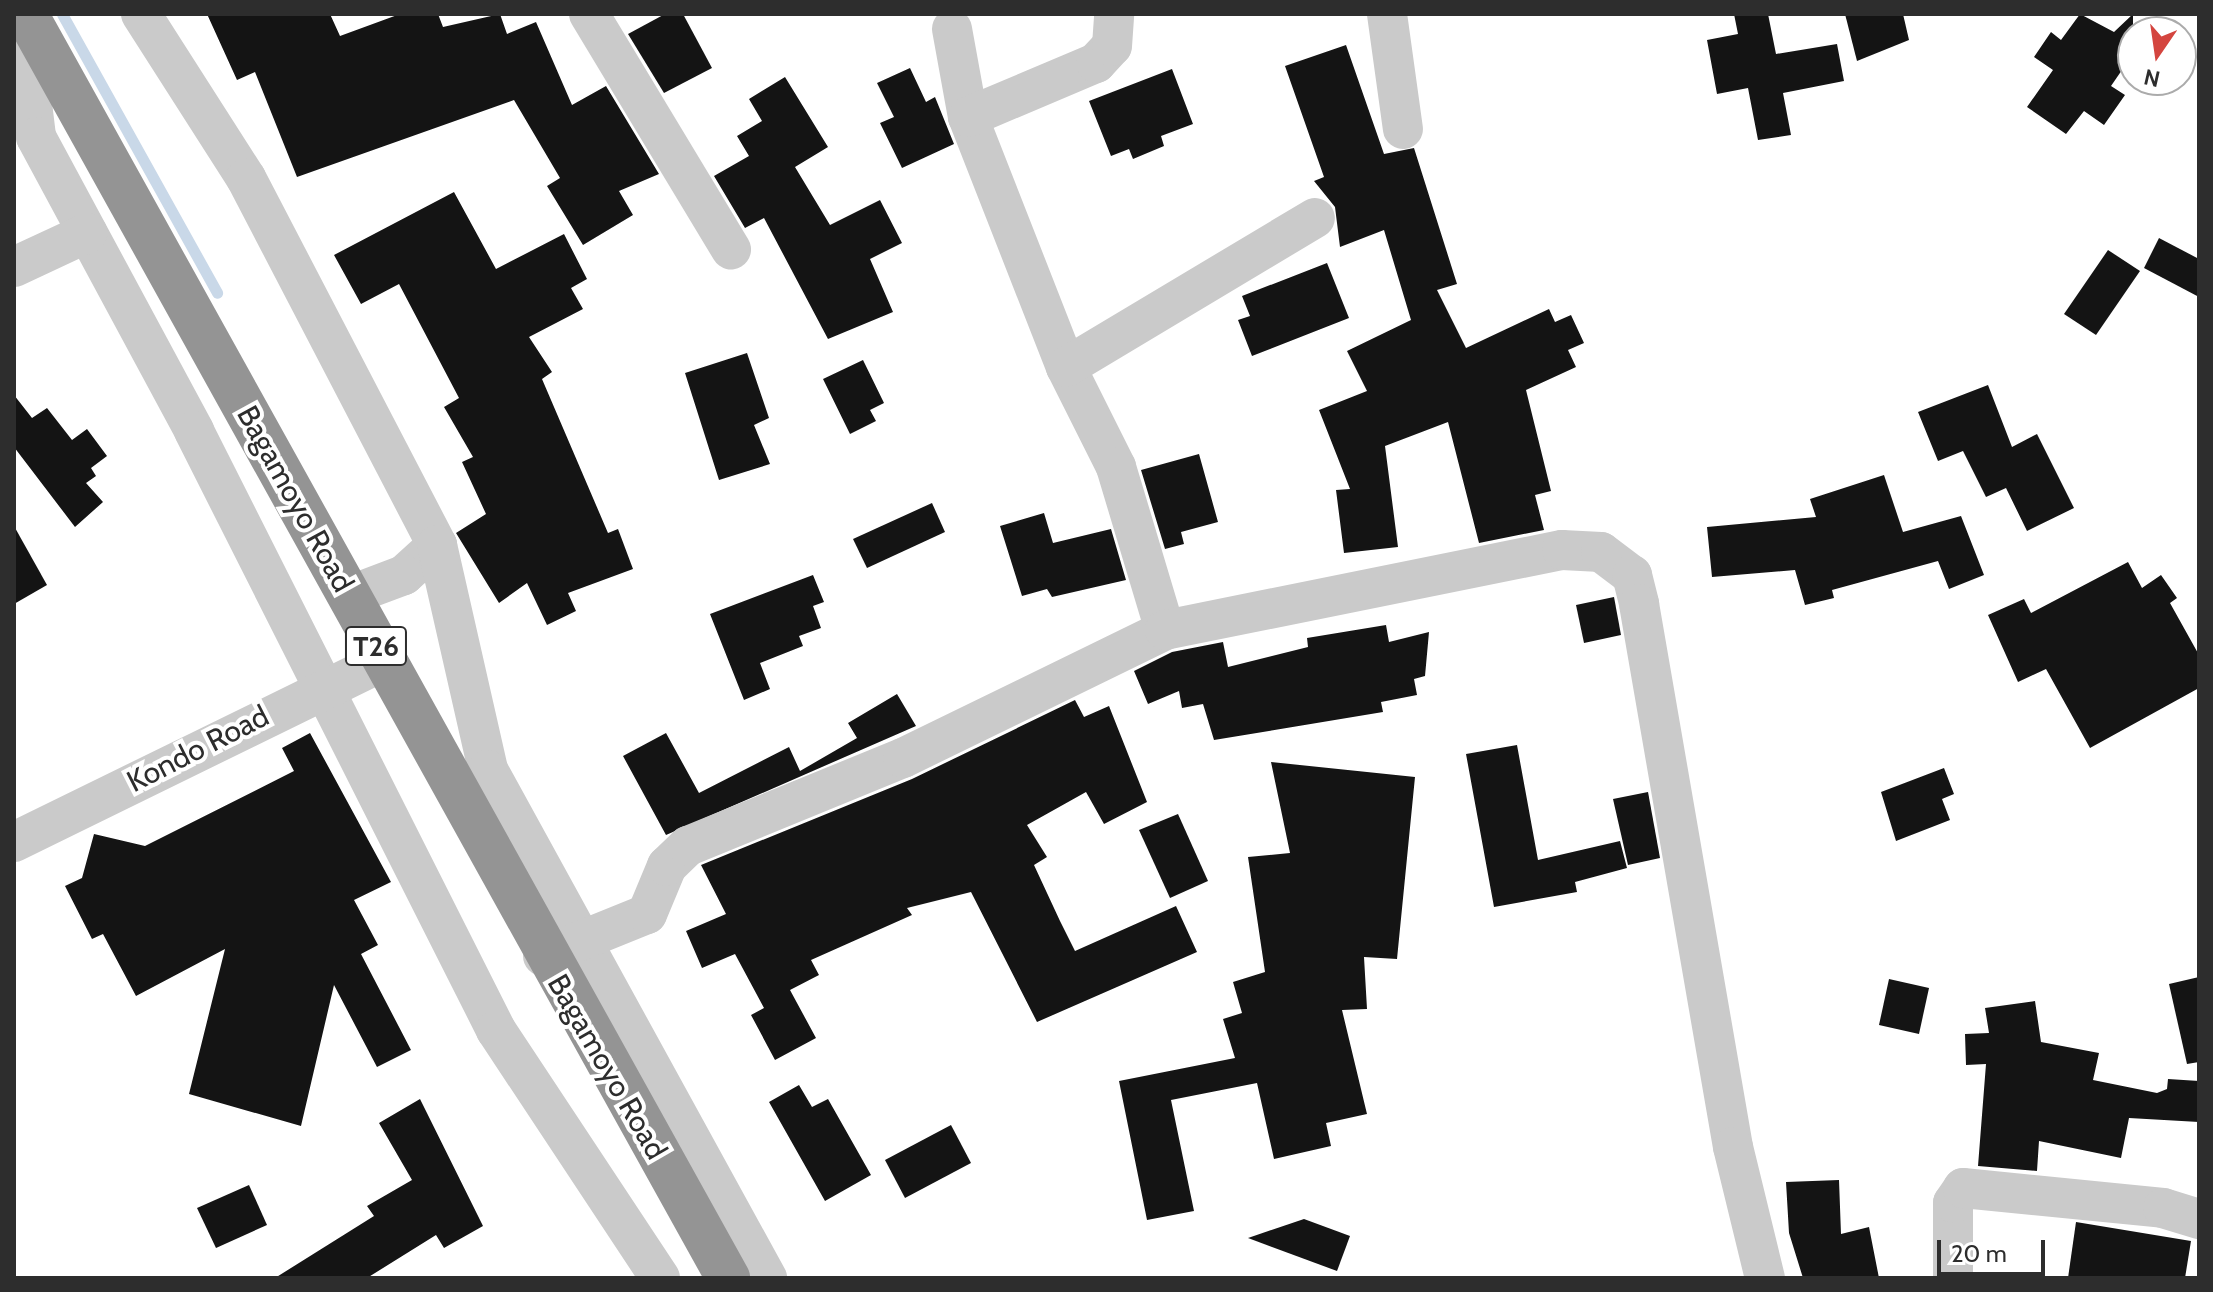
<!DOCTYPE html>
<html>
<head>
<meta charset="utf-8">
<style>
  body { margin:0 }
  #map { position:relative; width:2213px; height:1292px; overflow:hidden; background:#fff; font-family:Cabin,sans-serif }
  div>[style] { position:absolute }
  .stream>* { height:11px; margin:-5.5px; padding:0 5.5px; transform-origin:5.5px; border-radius:5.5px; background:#c9d8e8 }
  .building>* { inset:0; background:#141414 }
  .minor>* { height:40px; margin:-20px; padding:0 20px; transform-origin:20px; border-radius:20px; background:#cacaca }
  .highway>* { height:44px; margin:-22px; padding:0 22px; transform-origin:22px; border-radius:22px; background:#949494 }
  span { translate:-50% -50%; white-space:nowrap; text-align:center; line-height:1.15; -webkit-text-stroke:8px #fff; paint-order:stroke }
  .shield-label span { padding:2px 6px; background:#fff; border:2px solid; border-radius:6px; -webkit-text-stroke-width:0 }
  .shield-label { font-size:28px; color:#2d2d2d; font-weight:700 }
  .street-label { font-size:30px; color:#2d2d2d }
  .frame { position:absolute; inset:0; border:16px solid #2d2d2d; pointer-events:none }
  .north { position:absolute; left:2117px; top:16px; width:80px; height:80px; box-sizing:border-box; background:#fff; border:2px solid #ababab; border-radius:50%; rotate:193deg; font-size:22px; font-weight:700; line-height:32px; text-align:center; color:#2d2d2d }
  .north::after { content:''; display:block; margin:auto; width:28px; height:36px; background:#d4453f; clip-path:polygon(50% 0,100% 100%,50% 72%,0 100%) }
  .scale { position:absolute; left:1937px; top:1240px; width:108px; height:36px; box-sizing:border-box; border:4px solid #2d2d2d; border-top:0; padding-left:10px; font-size:24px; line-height:28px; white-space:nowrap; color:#2d2d2d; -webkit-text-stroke:6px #fff; paint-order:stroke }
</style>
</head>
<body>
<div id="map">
  <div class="stream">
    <div style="left:62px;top:14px;width:319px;rotate:60.9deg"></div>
  </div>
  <div class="building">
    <div style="clip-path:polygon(207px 14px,330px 14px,340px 36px,400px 14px,438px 14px,443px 27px,500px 14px,507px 34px,536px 22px,572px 105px,606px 86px,659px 174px,619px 191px,633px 215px,583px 245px,547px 186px,560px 178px,514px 100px,297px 177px,255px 72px,237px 80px)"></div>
    <div style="clip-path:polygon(665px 14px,683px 14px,712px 68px,664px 93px,628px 34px)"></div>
    <div style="clip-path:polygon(1734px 14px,1768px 14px,1776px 54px,1837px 44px,1844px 81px,1783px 93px,1791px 135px,1758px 140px,1748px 88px,1717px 94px,1707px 40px,1738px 34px)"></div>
    <div style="clip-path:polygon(1845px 14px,1903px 14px,1909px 40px,1857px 61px)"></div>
    <div style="clip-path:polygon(2080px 14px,2114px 32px,2133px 14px,2133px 54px,2111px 86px,2125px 95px,2104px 125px,2084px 111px,2066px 134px,2027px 107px,2053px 70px,2034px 57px,2051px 32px,2061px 40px)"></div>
    <div style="clip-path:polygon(1346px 45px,1384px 154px,1414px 148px,1457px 284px,1437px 290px,1466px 348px,1549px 309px,1555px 322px,1571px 315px,1584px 343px,1568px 350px,1576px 367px,1526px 390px,1551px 491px,1535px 495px,1544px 530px,1479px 543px,1448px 422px,1385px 446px,1398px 547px,1344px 553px,1336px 490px,1350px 489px,1319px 410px,1367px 391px,1347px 351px,1411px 320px,1384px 230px,1340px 247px,1335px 207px,1314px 181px,1324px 177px,1285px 66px)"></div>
    <div style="clip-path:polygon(910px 68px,926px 102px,935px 97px,954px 144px,902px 168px,880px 123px,894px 117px,877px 83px)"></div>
    <div style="clip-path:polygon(1172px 69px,1193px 124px,1161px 136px,1164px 146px,1133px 159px,1129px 149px,1111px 156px,1089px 101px)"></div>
    <div style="clip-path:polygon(785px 77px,828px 147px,795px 167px,830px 225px,880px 200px,902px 243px,870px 259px,893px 312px,828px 339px,764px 218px,745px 228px,714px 176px,749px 156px,737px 136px,762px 121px,749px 99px)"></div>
    <div style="clip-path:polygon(454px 192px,496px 269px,564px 234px,587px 279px,571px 288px,583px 309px,529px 337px,552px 372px,542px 379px,608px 533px,618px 529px,633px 569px,568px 593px,576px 611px,547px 625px,527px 583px,499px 603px,456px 533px,486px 514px,462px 462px,473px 457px,444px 407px,459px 398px,399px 284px,361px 304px,334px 255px)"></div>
    <div style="clip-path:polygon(2159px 238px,2199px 259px,2199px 297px,2144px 268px)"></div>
    <div style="clip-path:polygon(2108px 250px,2140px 271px,2096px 335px,2064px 314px)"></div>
    <div style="clip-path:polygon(1327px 263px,1349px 318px,1252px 356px,1238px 320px,1250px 316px,1242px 296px)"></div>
    <div style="clip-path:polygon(747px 353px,769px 418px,754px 425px,770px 464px,719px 480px,685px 373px)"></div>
    <div style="clip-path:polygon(863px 360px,884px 403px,870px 410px,876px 421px,850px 434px,823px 379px)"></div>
    <div style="clip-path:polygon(1988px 385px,2012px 447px,2037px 434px,2074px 508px,2027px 531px,2006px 488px,1986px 497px,1963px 451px,1938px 461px,1918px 412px)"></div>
    <div style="clip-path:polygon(14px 395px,32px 418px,47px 408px,72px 440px,87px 429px,107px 456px,91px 468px,96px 476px,86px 483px,103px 502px,75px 527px,14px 447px)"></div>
    <div style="clip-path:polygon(1199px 454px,1218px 522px,1181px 532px,1184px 544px,1165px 549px,1141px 470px)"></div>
    <div style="clip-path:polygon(1884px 475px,1903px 532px,1961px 516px,1984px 575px,1949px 589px,1938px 561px,1832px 590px,1834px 598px,1805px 605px,1795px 570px,1712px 577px,1707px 527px,1816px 517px,1810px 499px)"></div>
    <div style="clip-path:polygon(932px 503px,945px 532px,867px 568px,853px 539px)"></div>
    <div style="clip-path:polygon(1044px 513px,1053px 543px,1111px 529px,1126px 580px,1052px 597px,1047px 589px,1022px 596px,1000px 526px)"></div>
    <div style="clip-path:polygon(14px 526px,47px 585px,14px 604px)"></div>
    <div style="clip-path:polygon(2128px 562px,2142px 588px,2161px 575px,2177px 598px,2170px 603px,2199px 655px,2199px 688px,2090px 748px,2046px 669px,2018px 682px,1988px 615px,2024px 599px,2031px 613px)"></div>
    <div style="clip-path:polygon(813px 575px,824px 602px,813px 606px,821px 628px,799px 636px,803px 646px,760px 663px,770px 689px,744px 700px,710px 614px)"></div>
    <div style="clip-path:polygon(1614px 597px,1621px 635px,1584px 643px,1576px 605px)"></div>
    <div style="clip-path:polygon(1386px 625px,1389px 642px,1429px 632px,1425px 676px,1414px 679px,1417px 695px,1381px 702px,1383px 712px,1214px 740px,1203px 704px,1182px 708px,1179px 691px,1148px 704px,1134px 671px,1172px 652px,1223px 642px,1228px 667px,1308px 647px,1307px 638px)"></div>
    <div style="clip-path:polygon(897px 694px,916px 726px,666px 835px,623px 756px,666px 733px,699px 793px,789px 747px,800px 771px,857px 738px,848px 723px)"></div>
    <div style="clip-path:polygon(1075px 700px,1084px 717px,1109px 706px,1147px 802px,1104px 824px,1086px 792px,1027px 825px,1047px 857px,1034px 865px,1060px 921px,1075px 951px,1176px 906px,1197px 952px,1037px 1022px,971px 892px,907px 908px,912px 915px,811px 960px,819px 975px,790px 990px,816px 1038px,775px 1060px,751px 1015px,764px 1008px,735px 954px,702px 968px,686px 931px,726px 914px,701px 865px,912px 779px)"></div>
    <div style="clip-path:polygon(310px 733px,391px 882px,354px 900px,378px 945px,361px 954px,411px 1050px,377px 1067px,334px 985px,301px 1126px,189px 1094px,225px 949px,136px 996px,103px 934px,92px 939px,65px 886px,82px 878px,94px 834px,145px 846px,294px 771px,282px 748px)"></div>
    <div style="clip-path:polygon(1517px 745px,1538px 860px,1620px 841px,1627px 868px,1575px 882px,1577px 892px,1494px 907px,1466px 754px)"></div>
    <div style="clip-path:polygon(1271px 762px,1415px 777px,1397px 959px,1364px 957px,1367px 1009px,1342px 1010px,1367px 1114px,1326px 1123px,1331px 1146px,1274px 1159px,1257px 1083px,1171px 1100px,1194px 1211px,1147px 1220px,1119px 1081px,1235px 1058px,1223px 1019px,1242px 1013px,1233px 982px,1265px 972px,1248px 857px,1290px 853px)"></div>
    <div style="clip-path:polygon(1944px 768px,1954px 794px,1942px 799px,1950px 820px,1896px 841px,1881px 792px)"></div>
    <div style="clip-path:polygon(1648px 792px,1660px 858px,1628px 865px,1613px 799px)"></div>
    <div style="clip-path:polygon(1178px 814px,1208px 881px,1170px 898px,1139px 830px)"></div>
    <div style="clip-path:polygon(2199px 977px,2199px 1062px,2187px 1064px,2169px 984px)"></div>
    <div style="clip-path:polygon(1889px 979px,1929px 988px,1919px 1034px,1879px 1025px)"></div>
    <div style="clip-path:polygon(2035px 1001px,2041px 1042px,2099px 1053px,2093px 1080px,2157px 1093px,2167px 1089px,2168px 1079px,2199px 1081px,2199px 1122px,2129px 1118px,2121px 1158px,2039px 1141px,2037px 1171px,1978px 1166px,1986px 1064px,1966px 1065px,1965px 1034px,1989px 1033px,1985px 1008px)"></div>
    <div style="clip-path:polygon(799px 1085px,812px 1107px,828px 1099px,871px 1175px,825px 1201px,769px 1102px)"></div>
    <div style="clip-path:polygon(420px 1099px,483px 1226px,444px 1248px,436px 1235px,367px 1278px,275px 1278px,374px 1216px,367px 1206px,412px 1180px,379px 1123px)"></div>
    <div style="clip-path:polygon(951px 1125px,971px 1163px,905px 1198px,885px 1160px)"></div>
    <div style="clip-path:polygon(1839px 1180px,1841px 1234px,1869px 1227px,1879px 1278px,1803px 1278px,1789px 1233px,1786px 1182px)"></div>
    <div style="clip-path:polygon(249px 1185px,267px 1225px,216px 1248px,197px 1208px)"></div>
    <div style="clip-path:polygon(1304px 1219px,1350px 1236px,1337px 1271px,1248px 1238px)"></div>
    <div style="clip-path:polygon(2076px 1222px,2191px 1241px,2185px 1278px,2068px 1278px)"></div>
  </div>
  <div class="minor">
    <div style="left:21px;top:14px;width:124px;rotate:83deg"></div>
    <div style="left:36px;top:137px;width:334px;rotate:61.7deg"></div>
    <div style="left:194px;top:431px;width:671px;rotate:63.24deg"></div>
    <div style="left:496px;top:1030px;width:297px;rotate:56.5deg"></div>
    <div style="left:141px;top:14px;width:195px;rotate:57.4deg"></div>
    <div style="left:246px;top:178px;width:414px;rotate:62.5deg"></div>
    <div style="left:437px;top:545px;width:45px;rotate:137.7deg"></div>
    <div style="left:404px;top:575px;width:60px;rotate:159.4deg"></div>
    <div style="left:589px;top:14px;width:275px;rotate:58.9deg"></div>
    <div style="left:1387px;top:14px;width:116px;rotate:82.1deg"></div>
    <div style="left:952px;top:29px;width:89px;rotate:79.7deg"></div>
    <div style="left:968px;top:117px;width:269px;rotate:68.6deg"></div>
    <div style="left:1066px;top:367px;width:112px;rotate:63.4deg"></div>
    <div style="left:1116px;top:467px;width:170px;rotate:73.3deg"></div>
    <div style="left:968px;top:117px;width:139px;rotate:-22.9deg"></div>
    <div style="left:1096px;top:63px;width:23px;rotate:-47deg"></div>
    <div style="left:1112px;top:46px;width:32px;rotate:-86deg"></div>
    <div style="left:14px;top:267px;width:81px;rotate:-25deg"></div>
    <div style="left:1066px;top:367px;width:290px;rotate:-30.9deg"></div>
    <div style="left:437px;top:545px;width:231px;rotate:77.2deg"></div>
    <div style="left:488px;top:770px;width:580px;rotate:61.22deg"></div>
    <div style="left:14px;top:842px;width:412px;rotate:-26.1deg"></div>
    <div style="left:543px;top:956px;width:112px;rotate:-22deg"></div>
    <div style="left:647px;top:914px;width:52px;rotate:-67.4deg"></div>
    <div style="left:667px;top:866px;width:29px;rotate:-44deg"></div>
    <div style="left:688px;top:846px;width:232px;rotate:-22.3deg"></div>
    <div style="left:903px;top:758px;width:292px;rotate:-26deg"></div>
    <div style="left:1165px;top:630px;width:405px;rotate:-11.4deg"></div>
    <div style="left:1562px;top:550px;width:39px;rotate:3deg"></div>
    <div style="left:1601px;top:552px;width:39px;rotate:37deg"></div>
    <div style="left:1632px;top:575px;width:30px;rotate:76deg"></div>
    <div style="left:1639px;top:604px;width:551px;rotate:80.18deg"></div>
    <div style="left:1733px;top:1147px;width:135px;rotate:76.3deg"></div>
    <div style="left:1953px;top:1278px;width:75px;rotate:-90deg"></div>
    <div style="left:1953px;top:1203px;width:18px;rotate:-56deg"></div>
    <div style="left:1963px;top:1188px;width:201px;rotate:5.7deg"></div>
    <div style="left:2163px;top:1208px;width:38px;rotate:17deg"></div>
  </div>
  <div class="highway">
    <div style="left:26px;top:14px;width:1446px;rotate:60.95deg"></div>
  </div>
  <div class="shield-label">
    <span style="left:376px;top:646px">T26</span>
  </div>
  <div class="street-label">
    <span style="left:295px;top:499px;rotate:61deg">Bagamoyo Road</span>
    <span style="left:198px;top:749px;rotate:-27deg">Kondo Road</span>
    <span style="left:607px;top:1067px;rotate:60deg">Bagamoyo Road</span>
  </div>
  <div class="frame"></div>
  <div class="north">N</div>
  <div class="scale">20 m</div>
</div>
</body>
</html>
